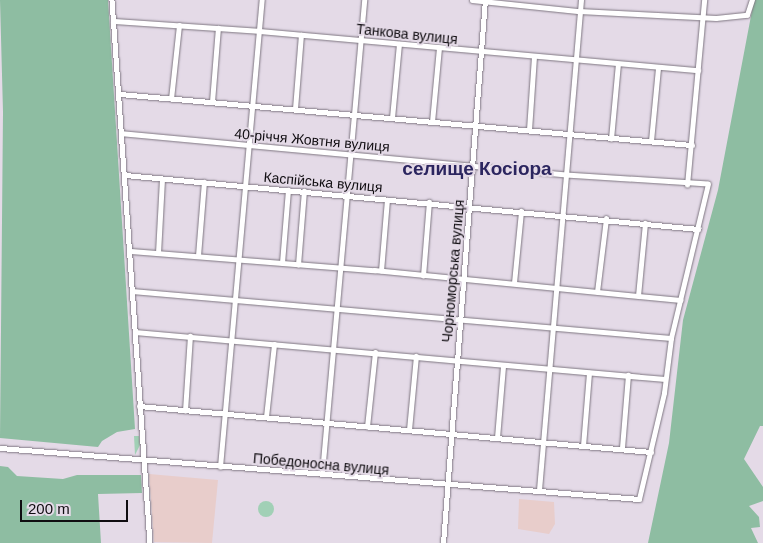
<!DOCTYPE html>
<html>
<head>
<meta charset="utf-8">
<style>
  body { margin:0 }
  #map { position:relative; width:763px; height:543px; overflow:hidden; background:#e4dae7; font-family:Helvetica,sans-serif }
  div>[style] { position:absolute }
  .industrial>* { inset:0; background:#e8cdcb }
  .green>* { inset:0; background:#a1d0b6 }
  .round { border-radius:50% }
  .forest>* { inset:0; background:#8ebda2 }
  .roads { filter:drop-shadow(0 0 1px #7e7681) drop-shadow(0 0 1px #7e7681) }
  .minor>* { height:4.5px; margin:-2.25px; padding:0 2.25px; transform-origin:2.25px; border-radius:2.25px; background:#fff }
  span { translate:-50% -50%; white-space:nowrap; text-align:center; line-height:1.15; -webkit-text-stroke:4px #e4dae7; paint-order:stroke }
  .street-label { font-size:14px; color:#100d11 }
  .district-label { font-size:19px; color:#2b255f; font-weight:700 }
  .scale { position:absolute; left:20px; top:500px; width:108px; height:22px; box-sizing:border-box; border:2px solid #100d11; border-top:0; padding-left:6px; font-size:15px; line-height:18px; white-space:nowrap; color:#100d11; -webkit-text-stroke:4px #e4dae7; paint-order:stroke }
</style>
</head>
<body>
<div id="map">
  <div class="industrial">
    <div style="clip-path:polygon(149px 474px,218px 480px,212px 543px,154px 542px)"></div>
    <div style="clip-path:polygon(519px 499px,554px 502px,555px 524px,549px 534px,518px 529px)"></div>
  </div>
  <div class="green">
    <div style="clip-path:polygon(134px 436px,139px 436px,140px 445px,135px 455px)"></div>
    <div class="round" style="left:258px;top:501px;width:16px;height:16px"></div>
  </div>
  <div class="forest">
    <div style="clip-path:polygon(0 0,108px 0,135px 429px,117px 432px,102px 441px,98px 447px,0 438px,3px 112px)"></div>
    <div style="clip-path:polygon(754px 0,763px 0,763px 426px,760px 426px,744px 459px,763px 487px,763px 501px,749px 506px,759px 517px,760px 527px,751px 528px,758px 543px,648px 543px,669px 443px,683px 320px,718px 190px)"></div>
    <div style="clip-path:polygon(0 466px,8px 467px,17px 476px,63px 479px,77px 475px,141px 475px,142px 493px,98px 494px,101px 543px,0 543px)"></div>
  </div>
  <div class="roads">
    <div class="minor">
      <div style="left:112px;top:0;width:544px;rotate:86deg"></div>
      <div style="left:472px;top:0;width:108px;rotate:5.9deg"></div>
      <div style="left:579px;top:11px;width:137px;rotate:2.9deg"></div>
      <div style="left:716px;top:18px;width:31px;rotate:-6deg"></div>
      <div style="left:747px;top:15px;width:16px;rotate:-72deg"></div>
      <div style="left:113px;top:21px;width:146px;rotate:3.9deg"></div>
      <div style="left:259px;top:31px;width:441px;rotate:5.1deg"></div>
      <div style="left:120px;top:94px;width:574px;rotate:5.1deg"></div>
      <div style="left:171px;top:99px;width:74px;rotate:-83.8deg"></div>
      <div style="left:212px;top:102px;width:74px;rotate:-85.4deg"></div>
      <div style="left:295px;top:109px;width:74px;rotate:-85.4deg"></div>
      <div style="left:392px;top:118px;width:74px;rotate:-84.6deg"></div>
      <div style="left:432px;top:122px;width:74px;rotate:-84.6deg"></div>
      <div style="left:529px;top:130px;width:73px;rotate:-86.1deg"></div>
      <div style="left:611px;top:139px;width:75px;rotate:-84.7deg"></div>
      <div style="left:651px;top:141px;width:73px;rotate:-84.5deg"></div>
      <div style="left:125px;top:175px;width:576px;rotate:5.38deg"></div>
      <div style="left:687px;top:185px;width:186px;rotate:-84.7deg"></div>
      <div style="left:130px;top:251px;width:245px;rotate:4.5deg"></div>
      <div style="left:374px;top:270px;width:308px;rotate:5.6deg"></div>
      <div style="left:158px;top:253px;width:74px;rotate:-86.9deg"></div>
      <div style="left:198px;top:256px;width:74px;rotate:-85.4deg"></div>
      <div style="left:282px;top:263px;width:73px;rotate:-85.3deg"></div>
      <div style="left:298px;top:265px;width:74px;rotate:-85.4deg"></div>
      <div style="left:381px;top:271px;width:71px;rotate:-85.2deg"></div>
      <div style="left:423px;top:276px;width:74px;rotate:-85.4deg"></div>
      <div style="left:514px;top:283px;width:72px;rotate:-84.4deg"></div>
      <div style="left:132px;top:291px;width:541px;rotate:4.98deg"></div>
      <div style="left:597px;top:292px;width:74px;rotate:-83deg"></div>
      <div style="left:638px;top:296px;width:73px;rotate:-84.5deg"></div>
      <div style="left:135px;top:332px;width:532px;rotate:5.07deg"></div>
      <div style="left:139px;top:406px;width:514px;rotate:5.13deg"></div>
      <div style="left:185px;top:411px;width:75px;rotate:-86.2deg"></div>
      <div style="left:266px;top:417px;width:73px;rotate:-83.7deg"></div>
      <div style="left:367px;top:427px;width:75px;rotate:-83.9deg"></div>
      <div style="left:409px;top:430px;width:74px;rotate:-84.6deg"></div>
      <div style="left:497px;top:438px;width:72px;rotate:-85.2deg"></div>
      <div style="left:583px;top:446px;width:73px;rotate:-85.3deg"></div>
      <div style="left:0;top:448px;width:641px;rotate:4.56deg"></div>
      <div style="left:639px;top:499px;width:109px;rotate:-76.7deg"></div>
      <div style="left:664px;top:393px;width:55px;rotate:-82.7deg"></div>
      <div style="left:671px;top:338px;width:158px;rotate:-76.5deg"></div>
      <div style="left:708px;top:184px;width:142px;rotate:-176.4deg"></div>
      <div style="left:566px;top:175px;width:445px;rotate:-174.7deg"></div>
      <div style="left:622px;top:448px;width:73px;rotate:-85.3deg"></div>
      <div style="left:220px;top:467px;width:469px;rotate:-84.9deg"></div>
      <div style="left:322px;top:473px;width:475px;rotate:-84.9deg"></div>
      <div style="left:539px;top:490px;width:492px;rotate:-85.1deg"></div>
      <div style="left:443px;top:543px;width:545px;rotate:-85.58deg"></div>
    </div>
  </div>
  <div class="street-label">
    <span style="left:407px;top:34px;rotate:6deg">Танкова вулиця</span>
    <span style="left:312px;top:140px;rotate:5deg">40-річчя Жовтня вулиця</span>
    <span style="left:323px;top:182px;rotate:5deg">Каспійська вулиця</span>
    <span style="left:453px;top:271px;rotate:-85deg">Чорноморська вулиця</span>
    <span style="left:321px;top:464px;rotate:5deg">Победоносна вулиця</span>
  </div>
  <div class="district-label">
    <span style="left:477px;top:169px">селище Косіора</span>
  </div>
  <div class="scale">200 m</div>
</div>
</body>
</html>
